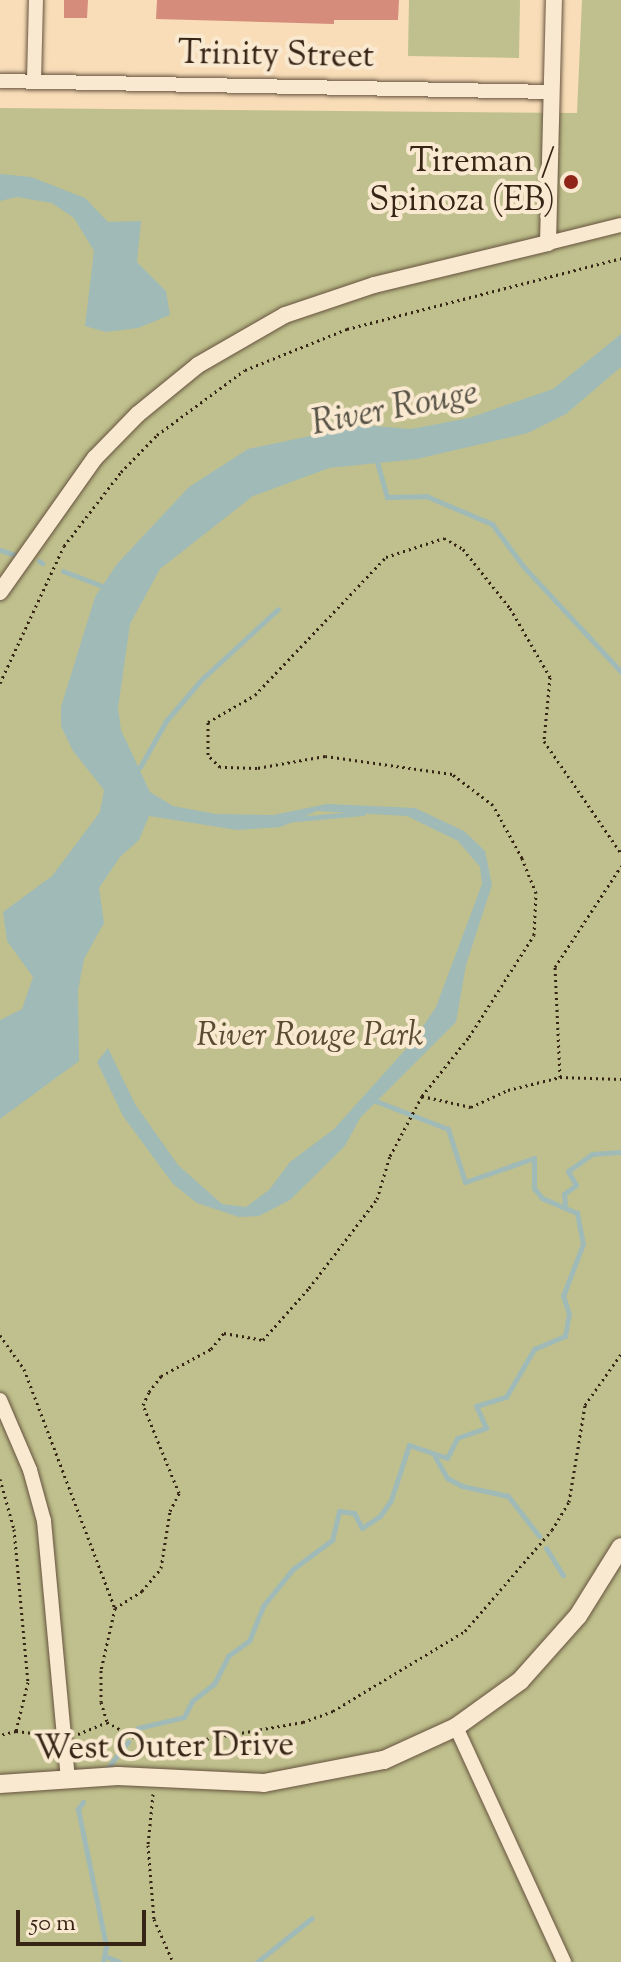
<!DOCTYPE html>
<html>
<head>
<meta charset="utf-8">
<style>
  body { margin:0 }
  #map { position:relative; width:621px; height:1962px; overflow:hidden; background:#f8ddb8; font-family:"Sorts Mill Goudy",serif }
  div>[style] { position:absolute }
  .green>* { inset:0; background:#bfc08d }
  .water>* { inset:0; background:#a0bab8 }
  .stream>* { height:5px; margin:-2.5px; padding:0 2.5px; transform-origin:2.5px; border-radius:2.5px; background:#a0bab8 }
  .building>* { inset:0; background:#d58c7b }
  .path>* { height:3px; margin-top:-1.5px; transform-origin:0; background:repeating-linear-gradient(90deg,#362515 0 2px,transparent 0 6px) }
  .roads { filter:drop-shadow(0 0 2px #66533e) drop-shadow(0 0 2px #66533e) }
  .minor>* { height:14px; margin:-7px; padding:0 7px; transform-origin:7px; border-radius:7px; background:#fae9d1 }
  .tertiary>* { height:16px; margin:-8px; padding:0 8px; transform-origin:8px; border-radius:8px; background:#fae9d1 }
  .secondary>* { height:18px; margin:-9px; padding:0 9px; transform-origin:9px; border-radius:9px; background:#fae9d1 }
  .dots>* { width:22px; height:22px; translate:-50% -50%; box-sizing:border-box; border:4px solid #fae9d1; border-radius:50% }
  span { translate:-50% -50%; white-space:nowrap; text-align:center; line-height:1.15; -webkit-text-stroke:8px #fae9d1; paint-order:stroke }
  .street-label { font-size:34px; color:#362515 }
  .poi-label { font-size:34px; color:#362515 }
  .right { translate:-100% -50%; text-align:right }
  .park-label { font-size:34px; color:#584c33; font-style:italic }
  .water-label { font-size:36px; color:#565246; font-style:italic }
  .scale { position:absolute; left:16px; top:1910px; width:130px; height:36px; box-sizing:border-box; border:4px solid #362515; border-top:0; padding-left:10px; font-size:24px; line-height:28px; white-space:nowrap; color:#362515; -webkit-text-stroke:6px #fae9d1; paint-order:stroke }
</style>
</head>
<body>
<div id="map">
  <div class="green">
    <div style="clip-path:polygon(409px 0,520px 0,519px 58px,408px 56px)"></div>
    <div style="clip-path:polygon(582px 0,621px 0,621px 1962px,0 1962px,0 108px,577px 113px)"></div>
  </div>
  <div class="water">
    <div style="clip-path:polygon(0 174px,31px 177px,85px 198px,108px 222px,141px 221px,137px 262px,166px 291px,170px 315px,138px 328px,106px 332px,85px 326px,94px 251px,74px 218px,52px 203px,17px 197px,0 201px)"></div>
    <div style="clip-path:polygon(621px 334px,621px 367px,566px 414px,528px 433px,417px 459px,329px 468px,253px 496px,160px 569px,130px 624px,118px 708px,121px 730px,150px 792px,173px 806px,216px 814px,273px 815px,327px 804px,415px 808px,464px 831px,485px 851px,492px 885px,466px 965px,456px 1022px,360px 1118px,345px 1146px,290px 1200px,259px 1216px,239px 1217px,197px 1203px,173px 1184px,123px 1116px,97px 1062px,108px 1048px,135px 1104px,178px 1165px,222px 1204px,246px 1207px,269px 1190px,290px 1162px,334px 1129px,414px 1040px,436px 1007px,482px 884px,480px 867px,458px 841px,407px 816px,317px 811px,281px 827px,237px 830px,149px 816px,139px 840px,120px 857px,99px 888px,104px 923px,84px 959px,78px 991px,79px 1061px,0 1119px,0 1020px,22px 1009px,33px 977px,7px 941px,3px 912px,52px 876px,100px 812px,104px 790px,73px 751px,61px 726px,61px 707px,95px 597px,117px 564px,189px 487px,248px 449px,363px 425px,411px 429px,469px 418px,553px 389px)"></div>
  </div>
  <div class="stream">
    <div style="left:375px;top:455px;width:44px;rotate:74.1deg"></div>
    <div style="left:387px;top:497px;width:39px;rotate:-1deg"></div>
    <div style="left:426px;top:496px;width:72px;rotate:23deg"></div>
    <div style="left:492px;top:524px;width:52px;rotate:53.6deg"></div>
    <div style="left:523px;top:566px;width:144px;rotate:47.2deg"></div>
    <div style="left:0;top:550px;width:23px;rotate:18deg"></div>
    <div style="left:39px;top:561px;width:4px;rotate:34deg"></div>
    <div style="left:63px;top:571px;width:45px;rotate:20.9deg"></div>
    <div style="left:140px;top:767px;width:53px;rotate:-60.5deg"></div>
    <div style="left:166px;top:721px;width:55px;rotate:-49.4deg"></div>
    <div style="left:202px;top:679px;width:103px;rotate:-42.6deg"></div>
    <div style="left:286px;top:820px;width:77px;rotate:-5.2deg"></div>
    <div style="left:565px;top:1204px;width:10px;rotate:-96deg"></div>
    <div style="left:564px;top:1194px;width:15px;rotate:-37deg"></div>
    <div style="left:576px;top:1185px;width:16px;rotate:-120deg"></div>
    <div style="left:568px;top:1171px;width:29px;rotate:-35deg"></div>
    <div style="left:592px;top:1154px;width:29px;rotate:-4deg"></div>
    <div style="left:435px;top:1457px;width:24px;rotate:60deg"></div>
    <div style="left:447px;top:1478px;width:17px;rotate:28deg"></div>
    <div style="left:462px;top:1486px;width:47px;rotate:12.3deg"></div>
    <div style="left:508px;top:1496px;width:51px;rotate:52.2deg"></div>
    <div style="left:546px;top:1548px;width:32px;rotate:58deg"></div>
    <div style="left:138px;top:1728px;width:47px;rotate:-13.4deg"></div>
    <div style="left:184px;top:1717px;width:18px;rotate:-63deg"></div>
    <div style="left:192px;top:1701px;width:28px;rotate:-38deg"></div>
    <div style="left:214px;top:1684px;width:31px;rotate:-63deg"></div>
    <div style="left:228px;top:1656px;width:26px;rotate:-36deg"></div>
    <div style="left:249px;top:1641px;width:38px;rotate:-68deg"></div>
    <div style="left:263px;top:1606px;width:48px;rotate:-51deg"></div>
    <div style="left:293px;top:1569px;width:49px;rotate:-36.6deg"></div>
    <div style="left:332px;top:1540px;width:30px;rotate:-76deg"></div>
    <div style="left:339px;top:1511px;width:15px;rotate:8deg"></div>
    <div style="left:354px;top:1513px;width:17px;rotate:62deg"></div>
    <div style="left:362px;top:1528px;width:22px;rotate:-34deg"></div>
    <div style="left:380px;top:1516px;width:19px;rotate:-55deg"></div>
    <div style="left:391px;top:1500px;width:58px;rotate:-71.9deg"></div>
    <div style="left:409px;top:1445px;width:40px;rotate:18.9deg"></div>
    <div style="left:447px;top:1458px;width:22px;rotate:-63deg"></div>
    <div style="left:457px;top:1438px;width:31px;rotate:-19deg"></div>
    <div style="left:486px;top:1428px;width:24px;rotate:-114deg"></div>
    <div style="left:476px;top:1406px;width:31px;rotate:-17deg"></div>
    <div style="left:506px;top:1397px;width:56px;rotate:-59.7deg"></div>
    <div style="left:534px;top:1349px;width:34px;rotate:-23deg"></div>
    <div style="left:565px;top:1336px;width:22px;rotate:-80deg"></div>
    <div style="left:569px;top:1314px;width:19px;rotate:-108deg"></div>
    <div style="left:563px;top:1296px;width:56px;rotate:-69deg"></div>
    <div style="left:583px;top:1244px;width:32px;rotate:-101deg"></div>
    <div style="left:577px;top:1213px;width:38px;rotate:-157deg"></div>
    <div style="left:542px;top:1198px;width:13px;rotate:-129deg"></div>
    <div style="left:534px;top:1188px;width:30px;rotate:-90deg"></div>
    <div style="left:534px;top:1158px;width:73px;rotate:160.8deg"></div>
    <div style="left:465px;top:1182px;width:56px;rotate:-107.8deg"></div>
    <div style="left:448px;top:1129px;width:80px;rotate:-158.9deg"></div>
    <div style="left:106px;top:1770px;width:36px;rotate:-52deg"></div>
    <div style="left:83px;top:1802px;width:9px;rotate:126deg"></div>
    <div style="left:78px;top:1809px;width:140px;rotate:78.4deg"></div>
    <div style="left:106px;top:1946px;width:16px;rotate:101deg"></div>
    <div style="left:105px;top:1956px;width:15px;rotate:23deg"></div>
    <div style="left:257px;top:1962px;width:70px;rotate:-38.7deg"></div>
  </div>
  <div class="building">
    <div style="clip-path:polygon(64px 0,88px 0,87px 18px,64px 18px)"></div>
    <div style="clip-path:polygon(157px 0,399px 0,398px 20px,334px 20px,334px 24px,156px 19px)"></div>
  </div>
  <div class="path">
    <div style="left:0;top:683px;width:151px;rotate:-65deg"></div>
    <div style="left:64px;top:546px;width:93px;rotate:-52.4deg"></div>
    <div style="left:121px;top:472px;width:52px;rotate:-45.8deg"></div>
    <div style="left:157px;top:435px;width:109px;rotate:-36.5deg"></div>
    <div style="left:245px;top:370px;width:110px;rotate:-21.9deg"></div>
    <div style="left:347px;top:329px;width:283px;rotate:-14.5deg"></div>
    <div style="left:560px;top:1077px;width:61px;rotate:1.9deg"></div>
    <div style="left:422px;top:1096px;width:50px;rotate:12.7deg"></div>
    <div style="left:471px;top:1107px;width:41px;rotate:-24.7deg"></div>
    <div style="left:508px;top:1090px;width:54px;rotate:-14deg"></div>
    <div style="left:560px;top:1077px;width:110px;rotate:-92.6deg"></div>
    <div style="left:555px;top:967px;width:121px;rotate:-56.8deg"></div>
    <div style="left:0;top:1335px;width:42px;rotate:54.8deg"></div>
    <div style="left:24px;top:1369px;width:256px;rotate:69.2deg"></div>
    <div style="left:115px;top:1608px;width:64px;rotate:102.7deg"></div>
    <div style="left:101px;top:1670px;width:32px;rotate:90deg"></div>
    <div style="left:101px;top:1702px;width:21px;rotate:73deg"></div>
    <div style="left:107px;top:1722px;width:40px;rotate:29.7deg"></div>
    <div style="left:142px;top:1742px;width:35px;rotate:3deg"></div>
    <div style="left:177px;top:1744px;width:128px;rotate:-9.9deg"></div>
    <div style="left:303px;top:1722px;width:32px;rotate:-20deg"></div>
    <div style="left:333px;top:1711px;width:154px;rotate:-31.2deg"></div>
    <div style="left:465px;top:1631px;width:133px;rotate:-49.3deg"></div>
    <div style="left:552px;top:1530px;width:33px;rotate:-59deg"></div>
    <div style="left:569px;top:1502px;width:98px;rotate:-80.6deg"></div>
    <div style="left:585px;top:1405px;width:62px;rotate:-54.8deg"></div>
    <div style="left:0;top:1479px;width:52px;rotate:74.4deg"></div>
    <div style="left:14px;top:1529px;width:154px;rotate:84.8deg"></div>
    <div style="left:28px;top:1682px;width:50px;rotate:103.8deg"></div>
    <div style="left:16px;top:1731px;width:16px;rotate:166deg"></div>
    <div style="left:115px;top:1608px;width:32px;rotate:-32deg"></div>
    <div style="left:142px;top:1591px;width:30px;rotate:-50deg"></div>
    <div style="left:161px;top:1568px;width:58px;rotate:-81deg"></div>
    <div style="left:170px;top:1511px;width:20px;rotate:-63deg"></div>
    <div style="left:179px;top:1493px;width:95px;rotate:-112.2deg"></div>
    <div style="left:143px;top:1405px;width:14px;rotate:-65deg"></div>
    <div style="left:149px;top:1392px;width:20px;rotate:-53deg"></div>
    <div style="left:161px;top:1376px;width:57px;rotate:-28.4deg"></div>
    <div style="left:211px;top:1349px;width:21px;rotate:-51deg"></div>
    <div style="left:224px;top:1333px;width:40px;rotate:10deg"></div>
    <div style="left:263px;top:1340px;width:69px;rotate:-48.5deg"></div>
    <div style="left:309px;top:1288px;width:112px;rotate:-52.6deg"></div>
    <div style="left:377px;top:1199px;width:45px;rotate:-73.2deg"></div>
    <div style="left:390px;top:1156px;width:68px;rotate:-61.9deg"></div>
    <div style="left:422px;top:1096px;width:75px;rotate:-51.5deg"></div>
    <div style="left:469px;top:1037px;width:121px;rotate:-57.5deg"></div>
    <div style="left:534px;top:935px;width:42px;rotate:-87.3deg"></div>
    <div style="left:536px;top:893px;width:38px;rotate:-112deg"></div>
    <div style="left:522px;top:858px;width:60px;rotate:-118.7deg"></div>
    <div style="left:493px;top:805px;width:51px;rotate:-142.9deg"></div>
    <div style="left:452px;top:774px;width:128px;rotate:-171.9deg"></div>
    <div style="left:325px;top:756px;width:69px;rotate:170deg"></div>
    <div style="left:257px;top:768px;width:37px;rotate:-178deg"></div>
    <div style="left:220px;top:767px;width:17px;rotate:-135deg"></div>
    <div style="left:208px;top:755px;width:33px;rotate:-90deg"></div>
    <div style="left:208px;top:722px;width:54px;rotate:-29.9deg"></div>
    <div style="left:255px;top:695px;width:190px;rotate:-46.5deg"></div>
    <div style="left:386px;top:557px;width:61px;rotate:-18.1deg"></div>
    <div style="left:444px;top:538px;width:22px;rotate:30deg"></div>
    <div style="left:463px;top:549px;width:75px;rotate:51.5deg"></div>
    <div style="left:510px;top:608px;width:80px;rotate:59.9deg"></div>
    <div style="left:550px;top:677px;width:64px;rotate:95.4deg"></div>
    <div style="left:544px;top:741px;width:136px;rotate:55.5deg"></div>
    <div style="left:16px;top:1731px;width:31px;rotate:7deg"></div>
    <div style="left:78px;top:1734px;width:31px;rotate:-22deg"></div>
    <div style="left:153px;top:1794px;width:51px;rotate:95.6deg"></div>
    <div style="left:148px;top:1845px;width:74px;rotate:85.4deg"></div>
    <div style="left:154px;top:1919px;width:47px;rotate:66.2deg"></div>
  </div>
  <div class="roads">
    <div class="minor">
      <div style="left:0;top:81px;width:552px;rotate:1.14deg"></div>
      <div style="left:34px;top:81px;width:81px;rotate:-88.6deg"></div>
      <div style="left:548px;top:243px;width:75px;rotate:-13.9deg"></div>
      <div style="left:0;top:1400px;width:76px;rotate:66.8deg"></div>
      <div style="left:30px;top:1470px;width:53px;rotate:74.6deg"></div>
      <div style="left:44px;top:1521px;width:258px;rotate:84.7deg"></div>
      <div style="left:456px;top:1727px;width:259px;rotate:65.3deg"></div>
    </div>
    <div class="tertiary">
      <div style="left:0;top:592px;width:164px;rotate:-54.7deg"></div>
      <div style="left:95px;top:458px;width:62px;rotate:-45.7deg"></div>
      <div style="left:138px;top:414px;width:77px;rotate:-39.2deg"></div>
      <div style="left:198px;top:365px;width:100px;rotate:-29.9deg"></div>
      <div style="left:285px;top:315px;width:94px;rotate:-18.6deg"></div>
      <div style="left:374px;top:285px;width:179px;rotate:-13.6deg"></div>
      <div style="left:548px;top:243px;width:243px;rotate:-88.6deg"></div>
    </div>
    <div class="secondary">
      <div style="left:0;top:1784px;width:118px;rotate:-3.9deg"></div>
      <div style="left:118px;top:1776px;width:146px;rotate:2.7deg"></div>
      <div style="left:264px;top:1783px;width:122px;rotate:-10.9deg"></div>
      <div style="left:384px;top:1760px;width:79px;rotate:-24.6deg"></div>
      <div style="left:456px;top:1727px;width:79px;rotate:-35.7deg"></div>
      <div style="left:520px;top:1681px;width:87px;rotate:-48.3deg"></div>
      <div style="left:578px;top:1616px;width:81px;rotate:-58.1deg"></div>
    </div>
  </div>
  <div class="dots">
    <div style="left:571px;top:182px;background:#8f2418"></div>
  </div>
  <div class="street-label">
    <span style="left:276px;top:56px;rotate:1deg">Trinity Street</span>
    <span style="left:164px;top:1748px;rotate:-1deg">West Outer Drive</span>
  </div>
  <div class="poi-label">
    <span class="right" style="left:555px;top:182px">Tireman /<br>Spinoza (EB)</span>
  </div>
  <div class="park-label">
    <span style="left:310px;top:1037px">River Rouge Park</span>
  </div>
  <div class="water-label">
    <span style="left:395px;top:410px;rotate:-11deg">River Rouge</span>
  </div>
  <div class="scale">50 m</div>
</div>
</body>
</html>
